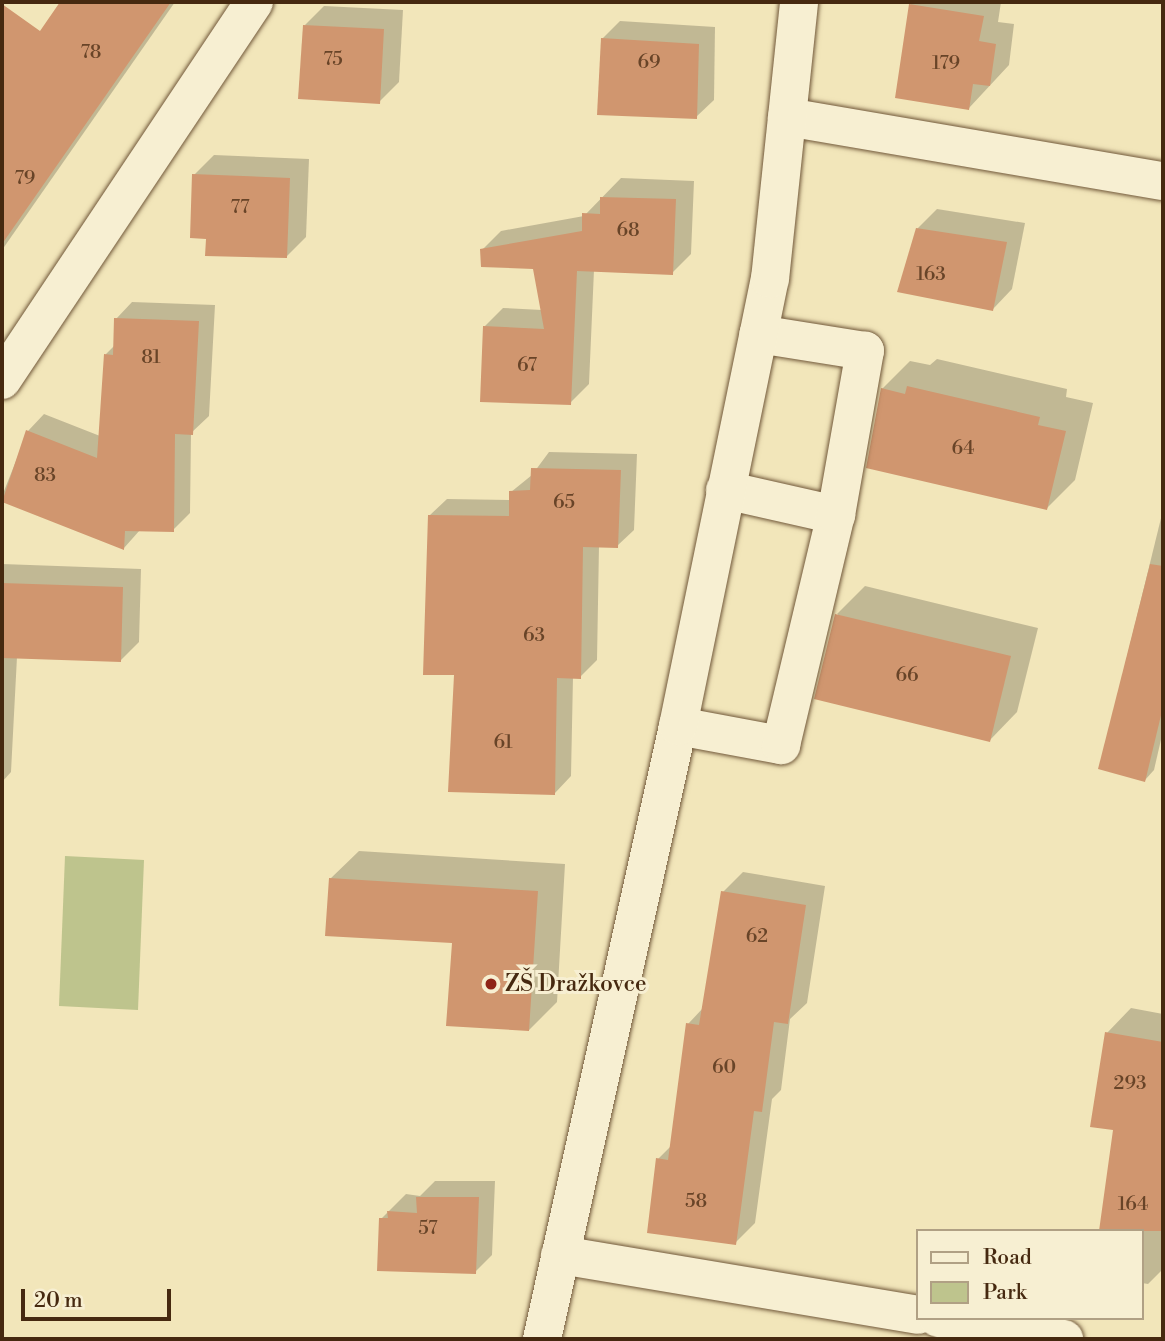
<!DOCTYPE html>
<html>
<head>
<meta charset="utf-8">
<style>
  body { margin:0 }
  #map { position:relative; width:1165px; height:1341px; overflow:hidden; background:#f2e6ba; font-family:"Libre Bodoni",serif }
  div>[style] { position:absolute }
  .green>* { inset:0; background:#bec48d }
  .shadow>* { inset:0; background:#0003 }
  .building>* { inset:0; background:#d0966f }
  .roads { filter:drop-shadow(0 0 2px #71583a) drop-shadow(0 0 2px #71583a) }
  .minor>* { height:38px; margin:-19px; padding:0 19px; transform-origin:19px; border-radius:19px; background:#f7efd2 }
  .dots>* { width:19px; height:19px; translate:-50% -50%; box-sizing:border-box; border:4px solid #f7efd2; border-radius:50% }
  span { translate:-50% -50%; white-space:nowrap; text-align:center; line-height:1.15; -webkit-text-stroke:6px #f7efd2; paint-order:stroke }
  .number-label { font-size:19px; color:#684428 }
  .number-label span { -webkit-text-stroke-width:0 }
  .poi-label { font-size:23px; color:#462910 }
  .left { translate:0 -50%; text-align:left }
  .frame { position:absolute; inset:0; border:4px solid #462910; pointer-events:none }
  .legend { position:absolute; left:916px; top:1229px; width:228px; height:91px; box-sizing:border-box; background:#f7efd2; border:2px solid #b0a084; margin:0; padding:9px 12px; list-style:none; font-size:21px; color:#462910 }
  .legend li { display:flex; align-items:center; gap:14px; height:35px }
  .legend b { width:35px; border:2px solid #b0a084 }
  .scale { position:absolute; left:21px; top:1289px; width:150px; height:32px; box-sizing:border-box; border:4px solid #462910; border-top:0; padding-left:9px; font-size:21px; line-height:24px; white-space:nowrap; color:#462910; -webkit-text-stroke:5px #f7efd2; paint-order:stroke }
</style>
</head>
<body>
<div id="map">
  <div class="green">
    <div style="clip-path:polygon(65px 856px,144px 860px,138px 1010px,59px 1006px)"></div>
  </div>
  <div class="shadow">
    <div style="clip-path:polygon(62px 2px,175px 2px,2px 250px,2px 96px)"></div>
    <div style="clip-path:polygon(913px 2px,1001px 2px,998px 22px,1014px 24px,1009px 65px,969px 108px,910px 5px)"></div>
    <div style="clip-path:polygon(324px 6px,403px 10px,399px 82px,379px 102px,305px 25px)"></div>
    <div style="clip-path:polygon(620px 21px,715px 27px,714px 100px,696px 117px,602px 39px)"></div>
    <div style="clip-path:polygon(214px 155px,309px 159px,306px 237px,287px 256px,207px 238px,194px 175px)"></div>
    <div style="clip-path:polygon(621px 178px,694px 181px,691px 254px,672px 273px,594px 270px,589px 384px,570px 403px,484px 327px,503px 308px,542px 310px,534px 267px,482px 250px,501px 231px,584px 216px)"></div>
    <div style="clip-path:polygon(937px 209px,1025px 223px,1012px 289px,993px 309px,917px 229px)"></div>
    <div style="clip-path:polygon(132px 302px,215px 305px,209px 416px,191px 433px,190px 513px,173px 530px,140px 530px,124px 548px,2px 500px,2px 496px,28px 431px,44px 414px,100px 436px,106px 354px,115px 345px,116px 319px)"></div>
    <div style="clip-path:polygon(937px 359px,1067px 389px,1066px 397px,1093px 403px,1075px 480px,1047px 508px,882px 389px,910px 361px,930px 365px)"></div>
    <div style="clip-path:polygon(549px 452px,637px 454px,634px 530px,617px 546px,599px 546px,597px 660px,580px 677px,573px 677px,571px 776px,555px 793px,430px 515px,447px 499px,511px 500px,511px 492px,532px 475px)"></div>
    <div style="clip-path:polygon(1163px 510px,1163px 731px,1154px 770px,1145px 780px,1100px 767px)"></div>
    <div style="clip-path:polygon(2px 564px,141px 569px,139px 642px,120px 661px,17px 657px,11px 772px,2px 782px)"></div>
    <div style="clip-path:polygon(865px 586px,1038px 628px,1017px 712px,989px 741px,837px 614px)"></div>
    <div style="clip-path:polygon(359px 851px,565px 864px,557px 1002px,529px 1030px,454px 942px,330px 879px)"></div>
    <div style="clip-path:polygon(743px 872px,825px 886px,807px 1003px,790px 1019px,781px 1090px,772px 1099px,755px 1223px,735px 1243px,658px 1159px,671px 1146px,688px 1024px,703px 1008px,723px 892px)"></div>
    <div style="clip-path:polygon(1131px 1008px,1163px 1014px,1163px 1269px,1148px 1284px,1142px 1283px,1142px 1231px,1115px 1129px,1107px 1033px)"></div>
    <div style="clip-path:polygon(435px 1181px,495px 1181px,492px 1255px,475px 1272px,381px 1219px,406px 1194px,420px 1196px)"></div>
  </div>
  <div class="building">
    <div style="clip-path:polygon(60px 2px,171px 2px,2px 244px,2px 4px,40px 31px)"></div>
    <div style="clip-path:polygon(909px 4px,984px 16px,979px 41px,996px 44px,990px 86px,973px 84px,969px 110px,895px 98px)"></div>
    <div style="clip-path:polygon(303px 25px,384px 29px,380px 104px,298px 99px)"></div>
    <div style="clip-path:polygon(601px 38px,699px 44px,697px 119px,597px 115px)"></div>
    <div style="clip-path:polygon(192px 174px,290px 178px,287px 258px,205px 256px,206px 239px,190px 238px)"></div>
    <div style="clip-path:polygon(600px 197px,676px 199px,673px 275px,577px 271px,571px 405px,480px 402px,483px 326px,544px 329px,533px 269px,481px 267px,480px 249px,582px 231px,582px 213px,600px 214px)"></div>
    <div style="clip-path:polygon(916px 228px,1007px 242px,993px 311px,897px 292px)"></div>
    <div style="clip-path:polygon(114px 318px,199px 321px,193px 435px,175px 434px,174px 532px,125px 531px,124px 550px,2px 502px,26px 430px,97px 458px,104px 354px,113px 355px)"></div>
    <div style="clip-path:polygon(907px 386px,1040px 417px,1038px 425px,1066px 431px,1047px 510px,866px 468px,881px 388px,905px 394px)"></div>
    <div style="clip-path:polygon(531px 468px,621px 470px,618px 548px,583px 547px,581px 679px,557px 678px,555px 795px,448px 792px,454px 675px,423px 675px,428px 515px,509px 516px,509px 491px,530px 490px)"></div>
    <div style="clip-path:polygon(1150px 564px,1163px 566px,1163px 707px,1145px 782px,1098px 769px)"></div>
    <div style="clip-path:polygon(2px 583px,123px 587px,121px 662px,2px 658px)"></div>
    <div style="clip-path:polygon(835px 614px,1011px 656px,990px 742px,814px 699px)"></div>
    <div style="clip-path:polygon(329px 878px,538px 891px,529px 1031px,446px 1026px,452px 943px,325px 936px)"></div>
    <div style="clip-path:polygon(721px 891px,806px 905px,788px 1024px,774px 1022px,762px 1112px,754px 1111px,736px 1245px,647px 1233px,656px 1158px,668px 1160px,686px 1023px,699px 1025px)"></div>
    <div style="clip-path:polygon(1105px 1032px,1163px 1042px,1163px 1231px,1099px 1231px,1113px 1130px,1090px 1127px)"></div>
    <div style="clip-path:polygon(416px 1197px,479px 1197px,476px 1274px,377px 1271px,379px 1218px,388px 1218px,387px 1211px,417px 1213px)"></div>
  </div>
  <div class="roads">
    <div class="minor">
      <div style="left:787px;top:117px;width:381px;rotate:9.7deg"></div>
      <div style="left:2px;top:380px;width:454px;rotate:-56.3deg"></div>
      <div style="left:725px;top:490px;width:114px;rotate:12.7deg"></div>
      <div style="left:678px;top:726px;width:105px;rotate:10.5deg"></div>
      <div style="left:781px;top:745px;width:236px;rotate:-76.6deg"></div>
      <div style="left:836px;top:515px;width:167px;rotate:-80deg"></div>
      <div style="left:865px;top:351px;width:108px;rotate:-171deg"></div>
      <div style="left:560px;top:1255px;width:363px;rotate:9.5deg"></div>
      <div style="left:938px;top:1318px;width:128px;rotate:9.5deg"></div>
      <div style="left:542px;top:1339px;width:628px;rotate:-77.49deg"></div>
      <div style="left:678px;top:726px;width:456px;rotate:-78.4deg"></div>
      <div style="left:770px;top:279px;width:279px;rotate:-84deg"></div>
    </div>
  </div>
  <div class="dots">
    <div style="left:491px;top:984px;background:#8f2418"></div>
  </div>
  <div class="number-label">
    <span style="left:91px;top:53px">78</span>
    <span style="left:333px;top:60px">75</span>
    <span style="left:649px;top:63px">69</span>
    <span style="left:946px;top:64px">179</span>
    <span style="left:25px;top:179px">79</span>
    <span style="left:240px;top:208px">77</span>
    <span style="left:628px;top:231px">68</span>
    <span style="left:931px;top:275px">163</span>
    <span style="left:151px;top:358px">81</span>
    <span style="left:527px;top:366px">67</span>
    <span style="left:963px;top:449px">64</span>
    <span style="left:45px;top:476px">83</span>
    <span style="left:564px;top:503px">65</span>
    <span style="left:534px;top:636px">63</span>
    <span style="left:907px;top:676px">66</span>
    <span style="left:503px;top:743px">61</span>
    <span style="left:757px;top:937px">62</span>
    <span style="left:724px;top:1068px">60</span>
    <span style="left:1130px;top:1084px">293</span>
    <span style="left:696px;top:1202px">58</span>
    <span style="left:1133px;top:1205px">164</span>
    <span style="left:428px;top:1229px">57</span>
  </div>
  <div class="poi-label">
    <span class="left" style="left:505px;top:984px">ZŠ Dražkovce</span>
  </div>
  <div class="frame"></div>
  <ul class="legend">
  <li><b style="height:9px;background:#f7efd2"></b>Road</li>
  <li><b style="height:19px;background:#bec48d"></b>Park</li>
  </ul>
  <div class="scale">20 m</div>
</div>
</body>
</html>
